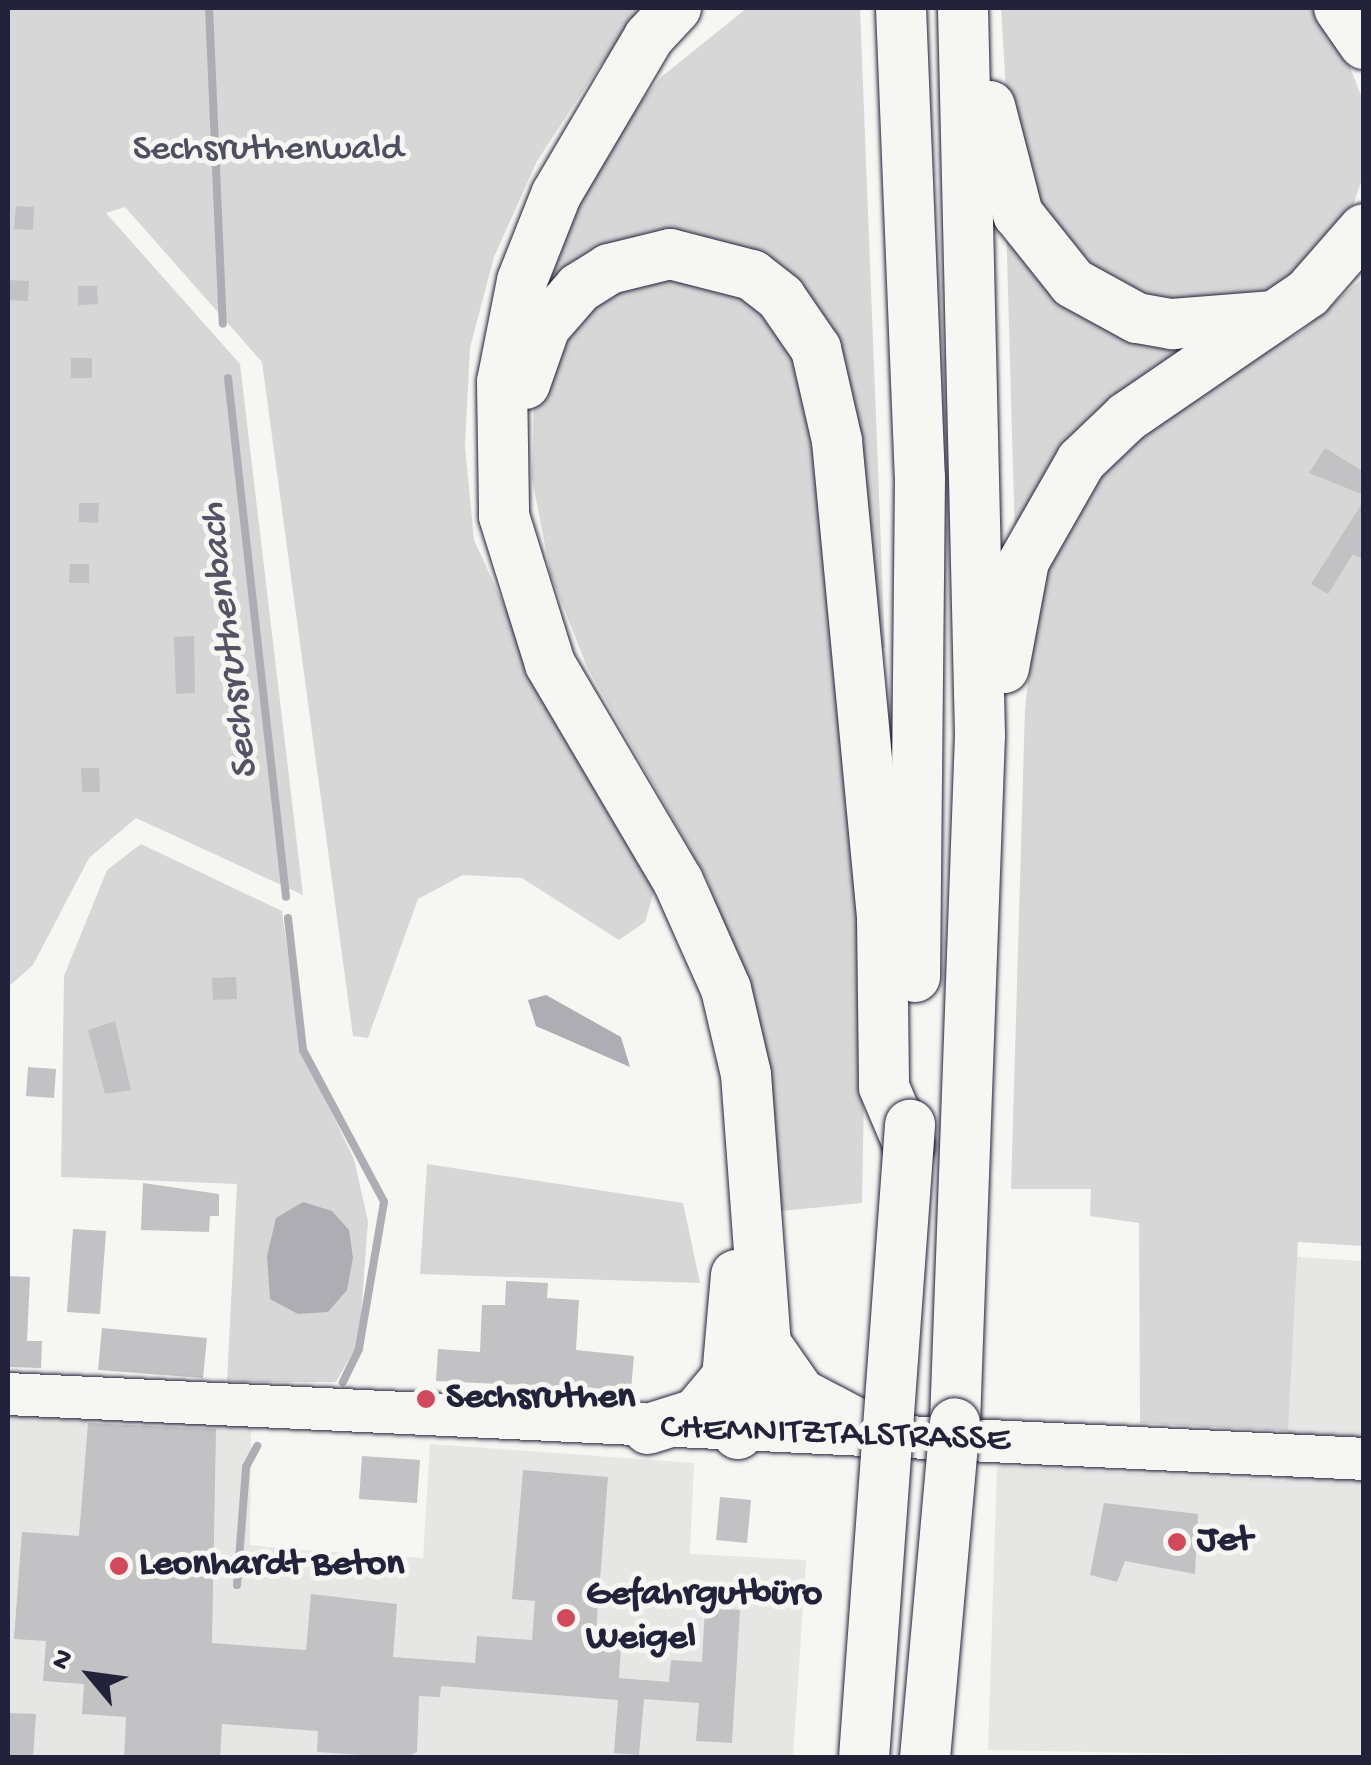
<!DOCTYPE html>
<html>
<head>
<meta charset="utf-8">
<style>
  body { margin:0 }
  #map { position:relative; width:1371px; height:1765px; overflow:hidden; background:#f6f6f2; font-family:"Gochi Hand",sans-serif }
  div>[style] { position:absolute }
  .built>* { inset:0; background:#e6e6e4 }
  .green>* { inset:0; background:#d7d7d7 }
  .water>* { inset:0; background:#adadb3 }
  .stream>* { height:8px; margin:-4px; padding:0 4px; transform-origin:4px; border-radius:4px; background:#adadb3 }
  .building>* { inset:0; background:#c2c2c4 }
  .roads { filter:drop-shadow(0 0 2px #22223b) drop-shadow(0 0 2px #22223b) }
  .primary>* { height:42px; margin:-21px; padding:0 21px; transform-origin:21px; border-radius:21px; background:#f6f6f2 }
  .highway>* { height:50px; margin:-25px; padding:0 25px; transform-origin:25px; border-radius:25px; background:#f6f6f2 }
  .bridges { filter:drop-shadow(0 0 2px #22223b) drop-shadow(0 0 2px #22223b) }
  .highway-bridge>* { height:50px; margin:-25px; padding:0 25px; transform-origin:25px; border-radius:25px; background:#f6f6f2 }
  .dots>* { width:28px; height:28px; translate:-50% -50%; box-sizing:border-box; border:5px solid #f6f6f2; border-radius:50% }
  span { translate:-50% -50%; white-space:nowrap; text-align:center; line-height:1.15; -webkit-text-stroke:10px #f6f6f2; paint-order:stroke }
  .park-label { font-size:38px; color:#4f4f62 }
  .poi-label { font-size:38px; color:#22223b; font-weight:700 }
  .left { translate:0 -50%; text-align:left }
  .street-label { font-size:38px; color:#22223b }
  .water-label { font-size:40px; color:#535365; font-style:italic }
  .frame { position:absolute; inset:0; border:10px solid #22223b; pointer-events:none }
  .north { position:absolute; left:40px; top:1625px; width:100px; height:100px; -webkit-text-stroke:8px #f6f6f2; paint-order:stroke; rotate:299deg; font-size:28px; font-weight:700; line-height:40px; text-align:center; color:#22223b }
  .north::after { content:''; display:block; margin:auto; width:35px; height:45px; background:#22223b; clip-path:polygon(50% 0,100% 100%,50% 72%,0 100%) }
</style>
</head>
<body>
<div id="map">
  <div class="built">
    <div style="clip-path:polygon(1297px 1257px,1363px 1261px,1363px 1757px,988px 1750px,997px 1466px,1285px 1481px)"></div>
    <div style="clip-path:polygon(8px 1411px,251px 1423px,250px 1545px,301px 1550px,423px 1558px,430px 1444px,694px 1463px,690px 1554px,806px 1560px,793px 1757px,8px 1757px)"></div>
  </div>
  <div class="green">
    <div style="clip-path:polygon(8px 8px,653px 8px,600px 65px,537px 161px,494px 257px,470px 348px,465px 446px,474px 540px,553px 712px,657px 881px,645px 922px,619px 940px,522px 878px,463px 875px,418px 899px,368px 1038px,353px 1036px,262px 362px,125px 207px,106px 213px,240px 364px,303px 895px,136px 818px,89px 858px,33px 965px,8px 987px)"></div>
    <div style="clip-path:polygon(747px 8px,860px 8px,885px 648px,871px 649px,833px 363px,698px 242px,529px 320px,546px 259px,612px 137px,660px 78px)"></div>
    <div style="clip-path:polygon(1001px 8px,1311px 8px,1338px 35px,1363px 101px,1363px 176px,1347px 223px,1324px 255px,1252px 304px,1153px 311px,1039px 229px,1007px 107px)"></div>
    <div style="clip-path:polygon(1006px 220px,1061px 290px,1239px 335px,1015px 540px)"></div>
    <div style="clip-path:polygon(628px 273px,724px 275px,804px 353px,867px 922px,862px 1203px,772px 1212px,750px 997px,707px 879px,587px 667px,551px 575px,532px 479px,534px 399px,553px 342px)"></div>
    <div style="clip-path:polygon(1363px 278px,1363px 1246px,1298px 1242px,1288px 1431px,1140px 1423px,1139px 1223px,1090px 1216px,1091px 1189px,1011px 1189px,1025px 709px,1039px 578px,1090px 482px,1159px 415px,1301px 331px)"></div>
    <div style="clip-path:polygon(141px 844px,282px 911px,301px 1049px,354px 1159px,368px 1221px,359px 1342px,336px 1382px,227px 1382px,237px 1184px,61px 1177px,64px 976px,107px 870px)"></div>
    <div style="clip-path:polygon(427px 1164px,683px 1203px,700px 1283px,420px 1274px)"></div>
  </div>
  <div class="water">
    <div style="clip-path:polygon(546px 995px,621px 1037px,630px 1067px,536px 1026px,528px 1000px)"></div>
    <div style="clip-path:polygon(303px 1202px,332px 1211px,349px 1230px,353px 1258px,347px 1290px,328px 1312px,298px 1314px,270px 1299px,267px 1256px,276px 1218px)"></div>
  </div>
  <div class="stream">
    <div style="left:209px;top:8px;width:316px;rotate:87.5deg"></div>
    <div style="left:228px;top:378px;width:522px;rotate:83.62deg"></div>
    <div style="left:288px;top:918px;width:133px;rotate:83.5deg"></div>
    <div style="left:303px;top:1050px;width:172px;rotate:61.9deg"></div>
    <div style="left:384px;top:1202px;width:149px;rotate:99.7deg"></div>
    <div style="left:359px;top:1349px;width:37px;rotate:116deg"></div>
    <div style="left:237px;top:1585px;width:118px;rotate:-85.6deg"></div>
    <div style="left:246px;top:1467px;width:24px;rotate:-62deg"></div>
  </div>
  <div class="building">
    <div style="clip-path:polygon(16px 206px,34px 207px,33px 230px,14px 229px)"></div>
    <div style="clip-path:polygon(8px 280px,29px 281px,28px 301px,8px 300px)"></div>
    <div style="clip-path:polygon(78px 286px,97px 286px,98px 304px,78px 305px)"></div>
    <div style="clip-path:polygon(71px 358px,92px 358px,92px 378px,71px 378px)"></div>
    <div style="clip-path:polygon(1325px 448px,1364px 472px,1364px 495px,1309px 473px)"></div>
    <div style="clip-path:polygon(1364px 500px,1364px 560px,1353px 554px,1328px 594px,1311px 584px)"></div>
    <div style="clip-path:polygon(79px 503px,99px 503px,98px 523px,79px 522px)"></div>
    <div style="clip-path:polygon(70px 564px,89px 564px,89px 583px,69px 583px)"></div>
    <div style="clip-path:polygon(194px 636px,195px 693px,176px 694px,174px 637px)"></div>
    <div style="clip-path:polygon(81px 768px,99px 768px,100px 792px,82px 792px)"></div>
    <div style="clip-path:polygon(236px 977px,237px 999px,213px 1000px,212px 978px)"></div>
    <div style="clip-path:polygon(115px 1021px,131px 1090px,105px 1094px,88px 1030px)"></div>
    <div style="clip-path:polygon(28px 1067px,56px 1069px,54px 1098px,26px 1096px)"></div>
    <div style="clip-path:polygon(143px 1183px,219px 1194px,219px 1216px,210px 1216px,209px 1232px,141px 1230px)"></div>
    <div style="clip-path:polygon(73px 1229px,106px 1231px,100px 1314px,67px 1312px)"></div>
    <div style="clip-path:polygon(8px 1276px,30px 1277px,27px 1341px,42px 1341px,41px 1368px,8px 1367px)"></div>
    <div style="clip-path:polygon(506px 1281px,548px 1283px,547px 1298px,579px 1300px,576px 1350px,634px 1356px,631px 1390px,436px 1381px,438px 1349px,480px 1352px,482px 1305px,505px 1305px)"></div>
    <div style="clip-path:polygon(102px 1328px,207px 1338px,203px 1378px,98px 1370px)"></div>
    <div style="clip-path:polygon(88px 1423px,216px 1429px,212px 1643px,306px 1650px,311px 1594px,397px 1604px,393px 1657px,475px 1663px,477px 1636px,532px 1640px,535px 1601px,512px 1599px,523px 1470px,608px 1477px,595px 1644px,621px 1646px,619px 1678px,669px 1682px,671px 1660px,702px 1662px,705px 1608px,740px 1610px,732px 1743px,696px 1741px,699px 1703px,644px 1699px,639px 1755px,614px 1753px,618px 1700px,441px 1686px,440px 1697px,419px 1696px,417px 1752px,405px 1758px,317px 1752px,318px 1731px,222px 1724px,220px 1758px,124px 1758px,126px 1717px,82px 1714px,84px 1684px,43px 1681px,46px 1641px,14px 1639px,22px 1532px,79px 1536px)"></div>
    <div style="clip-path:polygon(362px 1456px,420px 1460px,417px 1503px,359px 1499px)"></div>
    <div style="clip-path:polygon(720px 1497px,751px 1500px,747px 1543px,716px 1540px)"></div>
    <div style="clip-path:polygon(1104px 1503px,1198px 1514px,1195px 1574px,1125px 1561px,1117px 1582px,1090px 1575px)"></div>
    <div style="clip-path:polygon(8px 1713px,36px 1714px,33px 1758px,8px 1758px)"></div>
  </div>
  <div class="roads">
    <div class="primary">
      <div style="left:8px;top:1394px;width:1358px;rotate:2.74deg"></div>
    </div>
    <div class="highway">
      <div style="left:676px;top:8px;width:40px;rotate:133deg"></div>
      <div style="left:649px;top:37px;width:183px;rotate:120.5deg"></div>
      <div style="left:556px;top:195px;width:92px;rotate:111.6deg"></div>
      <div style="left:522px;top:281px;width:103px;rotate:101.2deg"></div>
      <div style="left:502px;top:382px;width:134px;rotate:89.1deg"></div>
      <div style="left:504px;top:516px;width:155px;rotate:72.7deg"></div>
      <div style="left:550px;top:664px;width:252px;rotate:59.5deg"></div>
      <div style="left:678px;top:881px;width:118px;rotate:66deg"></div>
      <div style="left:726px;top:989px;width:87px;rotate:76.8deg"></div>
      <div style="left:746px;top:1074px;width:271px;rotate:85.8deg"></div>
      <div style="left:766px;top:1344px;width:61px;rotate:55deg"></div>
      <div style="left:801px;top:1394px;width:99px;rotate:27.6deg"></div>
      <div style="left:901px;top:8px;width:469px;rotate:87.7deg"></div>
      <div style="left:920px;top:477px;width:500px;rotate:90.57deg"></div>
      <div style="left:1339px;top:8px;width:44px;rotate:55.2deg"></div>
      <div style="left:990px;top:106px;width:112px;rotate:75.5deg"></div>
      <div style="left:1018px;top:214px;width:88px;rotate:51.4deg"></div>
      <div style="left:1073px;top:283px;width:73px;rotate:28.7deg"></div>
      <div style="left:1137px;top:318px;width:36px;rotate:10deg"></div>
      <div style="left:1172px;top:324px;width:99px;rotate:-4.6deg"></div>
      <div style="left:525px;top:384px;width:60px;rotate:-70.7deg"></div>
      <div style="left:545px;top:327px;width:52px;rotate:-48.9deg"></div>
      <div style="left:579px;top:288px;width:36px;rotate:-32deg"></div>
      <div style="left:609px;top:269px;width:63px;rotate:-13.8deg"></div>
      <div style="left:670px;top:254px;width:85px;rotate:14.4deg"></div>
      <div style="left:752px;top:275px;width:37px;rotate:38deg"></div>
      <div style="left:781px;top:298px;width:62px;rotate:55.5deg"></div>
      <div style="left:816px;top:349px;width:94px;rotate:77.1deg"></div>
      <div style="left:837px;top:441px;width:479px;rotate:84.6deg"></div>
      <div style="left:882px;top:918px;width:169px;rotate:89.3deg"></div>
      <div style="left:884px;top:1087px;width:64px;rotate:67deg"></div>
      <div style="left:1004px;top:668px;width:109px;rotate:-79.4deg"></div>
      <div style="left:1024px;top:561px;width:115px;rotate:-60.3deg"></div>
      <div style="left:1081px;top:461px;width:64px;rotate:-43.7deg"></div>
      <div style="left:1127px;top:417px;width:219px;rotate:-34.4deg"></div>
      <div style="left:1308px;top:293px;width:85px;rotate:-48.8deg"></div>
      <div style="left:736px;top:1275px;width:125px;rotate:95deg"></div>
      <div style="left:725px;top:1400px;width:36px;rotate:69deg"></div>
      <div style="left:738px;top:1434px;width:40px;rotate:-53deg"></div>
      <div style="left:762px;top:1402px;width:58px;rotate:-86.1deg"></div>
      <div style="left:955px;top:1423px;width:688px;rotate:-87.92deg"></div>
      <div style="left:980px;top:735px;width:727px;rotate:-91.34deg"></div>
      <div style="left:648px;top:1429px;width:50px;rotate:-17.4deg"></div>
      <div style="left:696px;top:1414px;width:47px;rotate:-50.2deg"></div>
    </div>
  </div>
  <div class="bridges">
    <div class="highway-bridge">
      <div style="left:864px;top:1758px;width:635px;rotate:-85.84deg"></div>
      <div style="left:925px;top:1758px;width:336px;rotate:-84.9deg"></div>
    </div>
  </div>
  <div class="dots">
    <div style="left:426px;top:1399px;background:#d1495b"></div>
    <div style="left:1177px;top:1542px;background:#d1495b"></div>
    <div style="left:119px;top:1566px;background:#d1495b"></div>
    <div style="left:566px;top:1618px;background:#d1495b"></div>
  </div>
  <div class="park-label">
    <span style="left:268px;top:151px">Sechsruthenwald</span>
  </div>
  <div class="poi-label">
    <span class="left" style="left:446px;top:1399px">Sechsruthen</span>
    <span class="left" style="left:1197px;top:1542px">Jet</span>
    <span class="left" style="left:139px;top:1566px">Leonhardt Beton</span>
    <span class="left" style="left:586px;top:1618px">Gefahrgutbüro<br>Weigel</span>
  </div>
  <div class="street-label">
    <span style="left:835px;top:1436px;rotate:2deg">CHEMNITZTALSTRASSE</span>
  </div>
  <div class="water-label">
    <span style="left:231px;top:641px;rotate:-97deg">Sechsruthenbach</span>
  </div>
  <div class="frame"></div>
  <div class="north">N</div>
</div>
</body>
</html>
